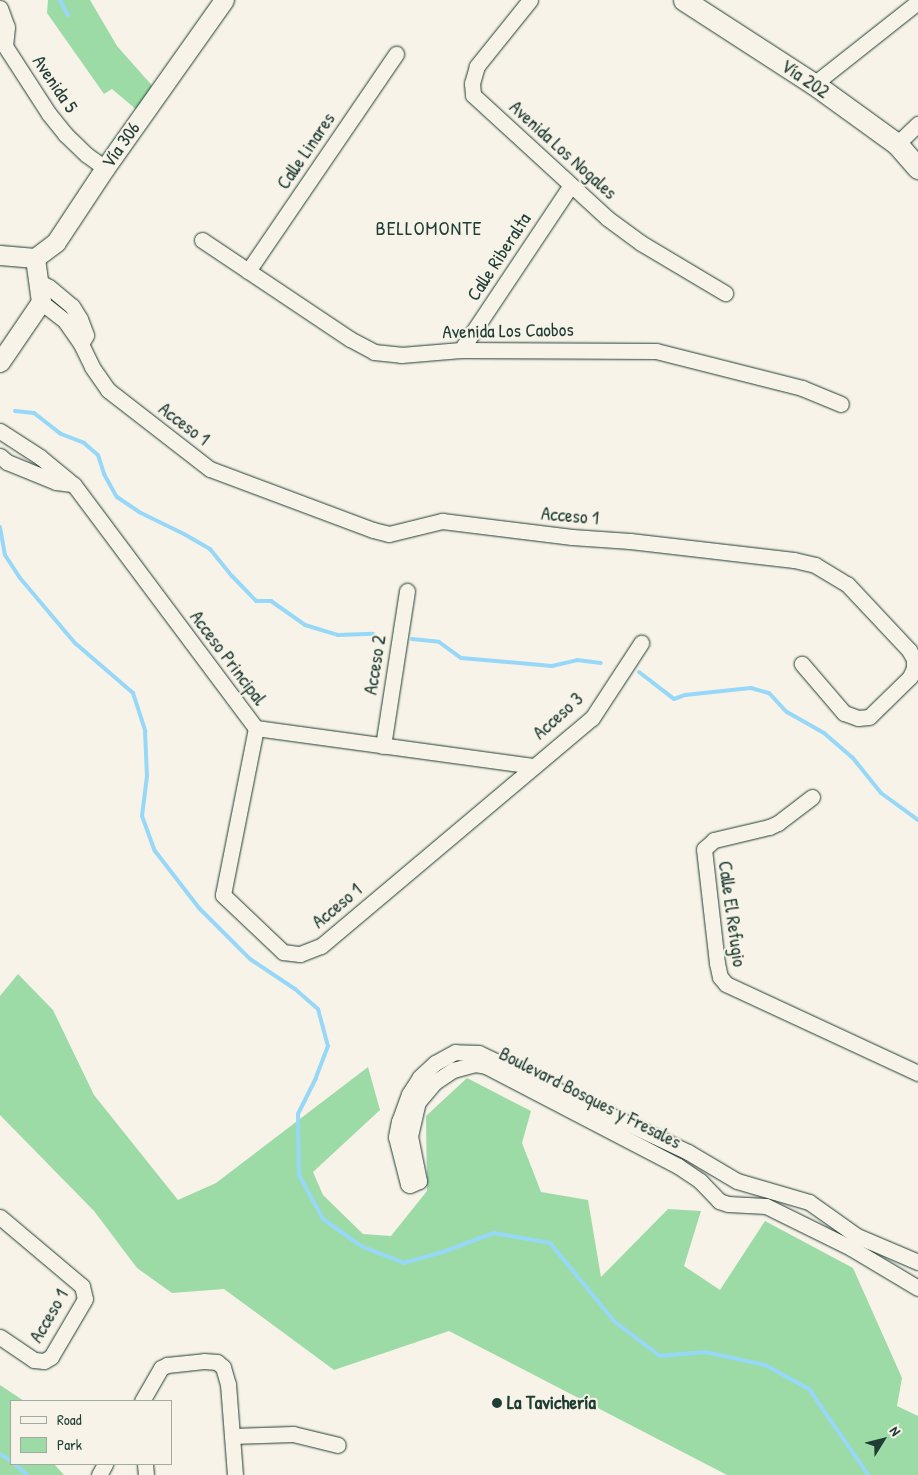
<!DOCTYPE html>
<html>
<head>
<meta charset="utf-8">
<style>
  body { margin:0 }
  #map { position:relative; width:918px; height:1475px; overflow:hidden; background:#f7f3e8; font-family:"Patrick Hand",sans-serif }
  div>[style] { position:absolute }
  .green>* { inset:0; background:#9cdba5 }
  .stream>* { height:4px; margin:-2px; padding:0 2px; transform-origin:2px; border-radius:2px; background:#97d8f9 }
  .roads { filter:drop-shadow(0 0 1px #1f3d34) drop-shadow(0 0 1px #1f3d34) }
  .minor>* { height:15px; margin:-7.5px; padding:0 7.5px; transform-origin:7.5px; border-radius:7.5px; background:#f7f3e8 }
  .tertiary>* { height:19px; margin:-9.5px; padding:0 9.5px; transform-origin:9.5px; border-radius:9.5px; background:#f7f3e8 }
  .secondary>* { height:21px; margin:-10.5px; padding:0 10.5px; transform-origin:10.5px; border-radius:10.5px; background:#f7f3e8 }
  .dots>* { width:14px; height:14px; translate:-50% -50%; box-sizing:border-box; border:2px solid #f7f3e8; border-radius:50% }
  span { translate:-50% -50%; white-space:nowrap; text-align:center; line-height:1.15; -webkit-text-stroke:4px #f7f3e8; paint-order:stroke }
  .street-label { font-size:19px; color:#1f3d34 }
  .poi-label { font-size:19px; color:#1f3d34; font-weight:700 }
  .left { translate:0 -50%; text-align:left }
  .neighbourhood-label { font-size:20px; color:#1f3d34; letter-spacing:1px }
  .legend { position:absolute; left:10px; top:1400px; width:162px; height:65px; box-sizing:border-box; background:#f7f3e8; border:1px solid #a1aaa0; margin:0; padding:6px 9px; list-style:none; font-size:15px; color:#1f3d34 }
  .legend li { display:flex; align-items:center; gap:10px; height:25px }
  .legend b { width:25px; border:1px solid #a1aaa0 }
  .north { position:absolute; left:858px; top:1415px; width:50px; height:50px; -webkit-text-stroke:4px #f7f3e8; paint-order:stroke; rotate:54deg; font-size:14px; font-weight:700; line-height:20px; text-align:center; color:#1f3d34 }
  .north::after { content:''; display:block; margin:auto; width:18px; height:22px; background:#1f3d34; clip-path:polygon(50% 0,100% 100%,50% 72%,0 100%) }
</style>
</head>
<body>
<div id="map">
  <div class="green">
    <div style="clip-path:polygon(48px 0,90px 0,117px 46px,156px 90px,138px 111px,112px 89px,104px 94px,47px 13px)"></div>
    <div style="clip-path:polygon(18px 974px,53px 1010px,94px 1095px,178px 1200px,216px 1183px,368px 1067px,380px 1110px,313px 1172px,323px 1195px,363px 1234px,391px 1236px,427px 1191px,426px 1116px,467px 1078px,531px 1111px,522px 1143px,541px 1192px,588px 1200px,601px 1277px,668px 1209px,701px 1211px,684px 1266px,720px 1290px,765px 1221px,853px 1268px,902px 1378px,897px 1406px,918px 1416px,918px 1475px,727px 1475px,449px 1331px,334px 1370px,224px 1289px,172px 1293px,137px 1268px,94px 1211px,0 1115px,0 996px)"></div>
    <div style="clip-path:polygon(0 1385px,24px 1401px,11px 1401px,11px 1464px,54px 1464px,64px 1475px,0 1475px)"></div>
  </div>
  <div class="stream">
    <div style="left:60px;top:0;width:17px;rotate:62deg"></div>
    <div style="left:15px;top:411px;width:19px;rotate:6deg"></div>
    <div style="left:34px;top:413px;width:34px;rotate:38deg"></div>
    <div style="left:61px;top:434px;width:25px;rotate:21deg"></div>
    <div style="left:84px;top:443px;width:18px;rotate:41deg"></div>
    <div style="left:98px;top:455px;width:20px;rotate:72deg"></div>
    <div style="left:104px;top:474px;width:26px;rotate:61deg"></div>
    <div style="left:117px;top:497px;width:27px;rotate:34deg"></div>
    <div style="left:139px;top:512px;width:50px;rotate:26.1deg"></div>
    <div style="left:184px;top:534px;width:30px;rotate:30deg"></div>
    <div style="left:210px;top:549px;width:35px;rotate:51deg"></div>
    <div style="left:232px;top:576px;width:35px;rotate:46deg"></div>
    <div style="left:256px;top:601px;width:15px"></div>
    <div style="left:271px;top:601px;width:42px;rotate:35.2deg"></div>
    <div style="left:305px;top:625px;width:34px;rotate:17deg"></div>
    <div style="left:338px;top:635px;width:35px;rotate:-2deg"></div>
    <div style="left:0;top:527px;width:28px;rotate:80deg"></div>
    <div style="left:5px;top:555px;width:27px;rotate:57deg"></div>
    <div style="left:20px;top:578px;width:85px;rotate:49.8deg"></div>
    <div style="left:75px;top:643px;width:77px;rotate:40.8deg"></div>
    <div style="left:133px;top:693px;width:40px;rotate:72deg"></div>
    <div style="left:145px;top:731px;width:45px;rotate:87.5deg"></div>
    <div style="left:147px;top:776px;width:40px;rotate:97.1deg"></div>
    <div style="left:142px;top:816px;width:37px;rotate:70deg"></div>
    <div style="left:155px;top:851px;width:72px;rotate:52.3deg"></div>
    <div style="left:199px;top:908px;width:72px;rotate:45deg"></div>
    <div style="left:250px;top:959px;width:54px;rotate:33.7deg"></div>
    <div style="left:295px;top:989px;width:30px;rotate:41deg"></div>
    <div style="left:318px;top:1009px;width:38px;rotate:75deg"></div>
    <div style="left:328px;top:1046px;width:34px;rotate:111deg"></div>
    <div style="left:316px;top:1078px;width:40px;rotate:116.6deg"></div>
    <div style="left:298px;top:1114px;width:61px;rotate:89.1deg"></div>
    <div style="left:299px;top:1175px;width:50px;rotate:61.4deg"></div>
    <div style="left:323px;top:1219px;width:47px;rotate:35.4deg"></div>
    <div style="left:361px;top:1246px;width:46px;rotate:21.6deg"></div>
    <div style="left:404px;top:1263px;width:37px;rotate:-16deg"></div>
    <div style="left:440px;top:1253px;width:58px;rotate:-20.3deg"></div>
    <div style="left:494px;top:1233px;width:57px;rotate:10.1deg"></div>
    <div style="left:550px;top:1243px;width:102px;rotate:50.6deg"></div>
    <div style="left:615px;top:1322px;width:56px;rotate:37.1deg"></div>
    <div style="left:660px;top:1356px;width:45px;rotate:-5.1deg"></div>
    <div style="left:705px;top:1352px;width:61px;rotate:12.2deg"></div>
    <div style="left:765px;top:1365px;width:50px;rotate:28.6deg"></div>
    <div style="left:809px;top:1389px;width:104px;rotate:55.5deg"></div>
    <div style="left:412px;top:639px;width:27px;rotate:6deg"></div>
    <div style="left:439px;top:642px;width:27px;rotate:36deg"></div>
    <div style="left:461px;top:658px;width:91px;rotate:5deg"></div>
    <div style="left:552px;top:666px;width:26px;rotate:-13deg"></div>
    <div style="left:577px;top:660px;width:24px;rotate:7deg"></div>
    <div style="left:639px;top:672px;width:44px;rotate:37.6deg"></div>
    <div style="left:674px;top:699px;width:12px;rotate:-20deg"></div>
    <div style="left:685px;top:695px;width:66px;rotate:-6.1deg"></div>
    <div style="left:751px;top:688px;width:19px;rotate:16deg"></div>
    <div style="left:769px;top:693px;width:26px;rotate:47deg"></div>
    <div style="left:787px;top:712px;width:43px;rotate:29.6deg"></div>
    <div style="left:824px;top:733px;width:37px;rotate:41deg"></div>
    <div style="left:852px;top:757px;width:46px;rotate:51.1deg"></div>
    <div style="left:881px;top:793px;width:46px;rotate:36.1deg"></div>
    <div style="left:0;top:1454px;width:13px;rotate:32deg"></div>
    <div style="left:15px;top:1464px;width:16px;rotate:43deg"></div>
  </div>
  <div class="roads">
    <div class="minor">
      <div style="left:530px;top:0;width:85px;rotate:128.8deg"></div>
      <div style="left:477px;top:66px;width:18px;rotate:106deg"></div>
      <div style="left:472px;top:83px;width:12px;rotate:85deg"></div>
      <div style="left:473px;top:95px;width:182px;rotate:42.5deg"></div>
      <div style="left:607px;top:218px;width:42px;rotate:36.3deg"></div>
      <div style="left:641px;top:243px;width:98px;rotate:30.8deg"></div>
      <div style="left:0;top:8px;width:20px;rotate:70deg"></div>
      <div style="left:7px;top:27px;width:19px;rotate:96deg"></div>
      <div style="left:5px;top:46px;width:81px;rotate:57.1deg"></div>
      <div style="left:49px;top:114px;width:26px;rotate:51deg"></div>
      <div style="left:65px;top:134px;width:30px;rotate:44deg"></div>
      <div style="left:87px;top:155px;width:22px;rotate:36deg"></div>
      <div style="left:814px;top:84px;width:132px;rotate:-38.3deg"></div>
      <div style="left:897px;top:144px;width:29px;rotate:-44deg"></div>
      <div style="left:202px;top:240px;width:178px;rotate:33.8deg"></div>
      <div style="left:350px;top:339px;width:27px;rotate:28deg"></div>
      <div style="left:374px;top:352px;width:27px;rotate:6deg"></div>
      <div style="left:401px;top:355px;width:60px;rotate:-4.8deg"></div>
      <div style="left:461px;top:350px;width:195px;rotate:0.3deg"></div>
      <div style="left:656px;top:351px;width:151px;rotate:14.2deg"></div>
      <div style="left:802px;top:388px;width:42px;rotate:22.3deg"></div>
      <div style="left:248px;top:271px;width:263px;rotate:-55.7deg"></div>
      <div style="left:38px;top:281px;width:13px;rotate:29deg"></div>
      <div style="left:49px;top:287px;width:30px;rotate:40deg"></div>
      <div style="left:72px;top:306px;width:15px;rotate:58deg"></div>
      <div style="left:80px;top:319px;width:17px;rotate:69deg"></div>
      <div style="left:86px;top:335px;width:10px;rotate:119deg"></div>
      <div style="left:41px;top:302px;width:31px;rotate:38deg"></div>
      <div style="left:65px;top:321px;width:28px;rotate:55deg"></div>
      <div style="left:81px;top:344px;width:25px;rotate:64deg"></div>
      <div style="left:92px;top:367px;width:28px;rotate:55deg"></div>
      <div style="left:108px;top:390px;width:129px;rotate:37.8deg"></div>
      <div style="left:210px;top:469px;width:174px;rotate:20.5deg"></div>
      <div style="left:373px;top:530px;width:16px;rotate:14deg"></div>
      <div style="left:389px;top:534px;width:55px;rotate:-13.8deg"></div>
      <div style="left:442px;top:521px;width:131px;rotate:7deg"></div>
      <div style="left:572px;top:537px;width:58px;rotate:3.9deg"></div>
      <div style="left:630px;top:541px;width:165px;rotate:6.6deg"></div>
      <div style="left:794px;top:560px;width:22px;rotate:13deg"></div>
      <div style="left:815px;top:565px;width:37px;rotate:31deg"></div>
      <div style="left:847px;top:584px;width:91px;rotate:46.8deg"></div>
      <div style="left:909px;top:650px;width:10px;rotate:61deg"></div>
      <div style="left:914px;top:659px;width:9px;rotate:90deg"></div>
      <div style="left:914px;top:668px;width:10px;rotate:114deg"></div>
      <div style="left:910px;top:677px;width:57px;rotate:135.7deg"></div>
      <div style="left:869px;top:717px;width:11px;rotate:175deg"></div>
      <div style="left:858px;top:718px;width:15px;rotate:-160deg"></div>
      <div style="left:844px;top:713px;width:65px;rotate:-130.6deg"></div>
      <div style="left:461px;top:350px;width:198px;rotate:-56.3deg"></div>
      <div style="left:0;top:431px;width:48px;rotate:33deg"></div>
      <div style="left:40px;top:457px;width:44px;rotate:39.5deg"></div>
      <div style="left:74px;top:485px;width:304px;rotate:53.2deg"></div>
      <div style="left:256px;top:728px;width:279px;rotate:7.8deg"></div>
      <div style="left:0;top:456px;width:9px;rotate:41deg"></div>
      <div style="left:7px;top:462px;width:53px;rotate:22.2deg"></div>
      <div style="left:56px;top:482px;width:16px;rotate:7deg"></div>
      <div style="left:256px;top:728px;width:170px;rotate:101.2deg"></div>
      <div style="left:223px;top:895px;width:83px;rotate:43.5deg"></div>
      <div style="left:283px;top:952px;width:17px;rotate:7deg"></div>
      <div style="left:300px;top:954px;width:22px;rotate:-21deg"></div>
      <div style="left:321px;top:946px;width:354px;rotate:-40.1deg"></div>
      <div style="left:592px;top:718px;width:90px;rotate:-56.8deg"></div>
      <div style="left:383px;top:746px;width:157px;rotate:-81.2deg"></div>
      <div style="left:812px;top:797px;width:43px;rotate:142.6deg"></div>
      <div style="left:778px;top:823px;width:10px;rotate:156deg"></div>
      <div style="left:769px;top:827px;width:57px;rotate:166.7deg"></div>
      <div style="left:714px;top:840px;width:13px;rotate:138deg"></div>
      <div style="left:704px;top:849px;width:115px;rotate:83.5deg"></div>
      <div style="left:717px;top:963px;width:14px;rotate:78deg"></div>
      <div style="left:720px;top:977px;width:9px;rotate:49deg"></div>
      <div style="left:726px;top:984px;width:212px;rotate:24.9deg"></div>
      <div style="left:0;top:1217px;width:107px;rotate:40.1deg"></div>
      <div style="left:82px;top:1286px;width:13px;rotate:77deg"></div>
      <div style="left:85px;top:1299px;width:67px;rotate:120.4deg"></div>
      <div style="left:51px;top:1357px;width:8px;rotate:150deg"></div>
      <div style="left:44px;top:1361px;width:10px;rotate:-174deg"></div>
      <div style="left:34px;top:1360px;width:41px;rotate:-145.9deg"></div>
      <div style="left:918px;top:1262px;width:66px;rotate:-156.9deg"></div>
      <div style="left:857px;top:1236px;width:59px;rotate:-144.7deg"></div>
      <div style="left:809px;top:1202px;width:75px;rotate:-163.7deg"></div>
      <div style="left:737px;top:1181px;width:57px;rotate:-149.4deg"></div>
      <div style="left:688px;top:1152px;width:231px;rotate:-154.7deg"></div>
      <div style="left:479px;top:1053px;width:24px;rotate:-178deg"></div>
      <div style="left:455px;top:1052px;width:23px;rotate:151deg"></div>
      <div style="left:435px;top:1063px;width:21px;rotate:137deg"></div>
      <div style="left:420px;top:1077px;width:20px;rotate:123deg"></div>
      <div style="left:409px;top:1094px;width:29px;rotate:110deg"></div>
      <div style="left:399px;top:1121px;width:16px;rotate:101deg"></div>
      <div style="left:396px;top:1137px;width:49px;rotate:75.7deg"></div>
      <div style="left:408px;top:1184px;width:2px;rotate:27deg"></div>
      <div style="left:410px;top:1185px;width:10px;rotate:-24deg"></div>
      <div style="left:419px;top:1181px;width:46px;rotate:-101.3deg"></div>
      <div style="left:410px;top:1136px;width:35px;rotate:-77deg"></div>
      <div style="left:418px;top:1102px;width:26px;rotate:-50deg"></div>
      <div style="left:435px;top:1082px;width:22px;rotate:-34deg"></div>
      <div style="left:453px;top:1070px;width:23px;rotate:-15deg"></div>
      <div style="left:475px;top:1064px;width:11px;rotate:10deg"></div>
      <div style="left:486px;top:1066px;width:216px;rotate:27.5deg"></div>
      <div style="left:678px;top:1166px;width:27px;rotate:34deg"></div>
      <div style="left:700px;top:1181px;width:28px;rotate:46deg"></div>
      <div style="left:719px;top:1201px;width:9px;rotate:18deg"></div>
      <div style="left:728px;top:1204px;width:38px;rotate:3deg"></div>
      <div style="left:766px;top:1206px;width:95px;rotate:26.3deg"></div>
      <div style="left:851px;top:1248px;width:78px;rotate:30.8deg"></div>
      <div style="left:142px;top:1401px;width:38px;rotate:-60deg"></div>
      <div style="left:161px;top:1368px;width:7px;rotate:-27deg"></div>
      <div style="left:167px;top:1365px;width:37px;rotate:-6deg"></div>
      <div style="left:204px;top:1361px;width:13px;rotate:4deg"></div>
      <div style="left:217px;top:1362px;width:8px;rotate:40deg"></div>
      <div style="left:223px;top:1367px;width:18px;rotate:74deg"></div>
      <div style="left:228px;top:1384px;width:91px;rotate:85.6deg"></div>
      <div style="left:232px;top:1436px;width:61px;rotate:-1.9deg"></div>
      <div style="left:293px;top:1434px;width:46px;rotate:13.7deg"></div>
      <div style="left:145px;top:1464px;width:11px;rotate:85deg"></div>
      <div style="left:99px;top:1475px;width:13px;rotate:-61deg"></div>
    </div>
    <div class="tertiary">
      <div style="left:0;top:255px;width:35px;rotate:5deg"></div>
      <div style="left:35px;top:258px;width:26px;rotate:-37deg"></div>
      <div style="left:56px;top:242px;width:89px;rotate:-56.5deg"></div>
      <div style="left:105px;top:168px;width:206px;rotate:-54.7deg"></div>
      <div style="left:0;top:362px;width:73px;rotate:-55.7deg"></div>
      <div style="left:41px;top:302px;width:44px;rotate:-97.8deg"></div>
    </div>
    <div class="secondary">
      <div style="left:684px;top:0;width:155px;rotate:32.9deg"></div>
      <div style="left:814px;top:84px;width:102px;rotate:35.9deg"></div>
      <div style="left:897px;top:144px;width:32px;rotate:49deg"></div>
    </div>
  </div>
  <div class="dots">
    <div style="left:497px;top:1403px;background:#1f3d34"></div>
  </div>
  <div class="street-label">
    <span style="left:805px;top:79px;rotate:34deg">Vía 202</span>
    <span style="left:55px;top:84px;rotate:56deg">Avenida 5</span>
    <span style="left:121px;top:145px;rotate:-55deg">Vía 306</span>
    <span style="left:563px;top:150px;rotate:42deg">Avenida Los Nogales</span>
    <span style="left:306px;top:151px;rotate:-56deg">Calle Linares</span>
    <span style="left:499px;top:257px;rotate:-57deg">Calle Riberalta</span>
    <span style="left:508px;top:331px;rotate:-1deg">Avenida Los Caobos</span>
    <span style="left:184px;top:424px;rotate:37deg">Acceso 1</span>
    <span style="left:570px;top:516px;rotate:5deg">Acceso 1</span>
    <span style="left:228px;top:658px;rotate:53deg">Acceso Principal</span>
    <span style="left:375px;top:665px;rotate:-81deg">Acceso 2</span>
    <span style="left:558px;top:716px;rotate:-42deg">Acceso 3</span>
    <span style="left:337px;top:906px;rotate:-40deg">Acceso 1</span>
    <span style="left:732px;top:914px;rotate:82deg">Calle El Refugio</span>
    <span style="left:590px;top:1098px;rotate:27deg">Boulevard Bosques y Fresales</span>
    <span style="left:49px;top:1316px;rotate:-60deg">Acceso 1</span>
  </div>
  <div class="poi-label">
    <span class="left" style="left:507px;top:1403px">La Tavichería</span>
  </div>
  <div class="neighbourhood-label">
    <span style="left:429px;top:227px">BELLOMONTE</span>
  </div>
  <ul class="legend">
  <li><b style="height:6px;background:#f7f3e8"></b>Road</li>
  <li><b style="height:14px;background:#9cdba5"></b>Park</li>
  </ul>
  <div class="north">N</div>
</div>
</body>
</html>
